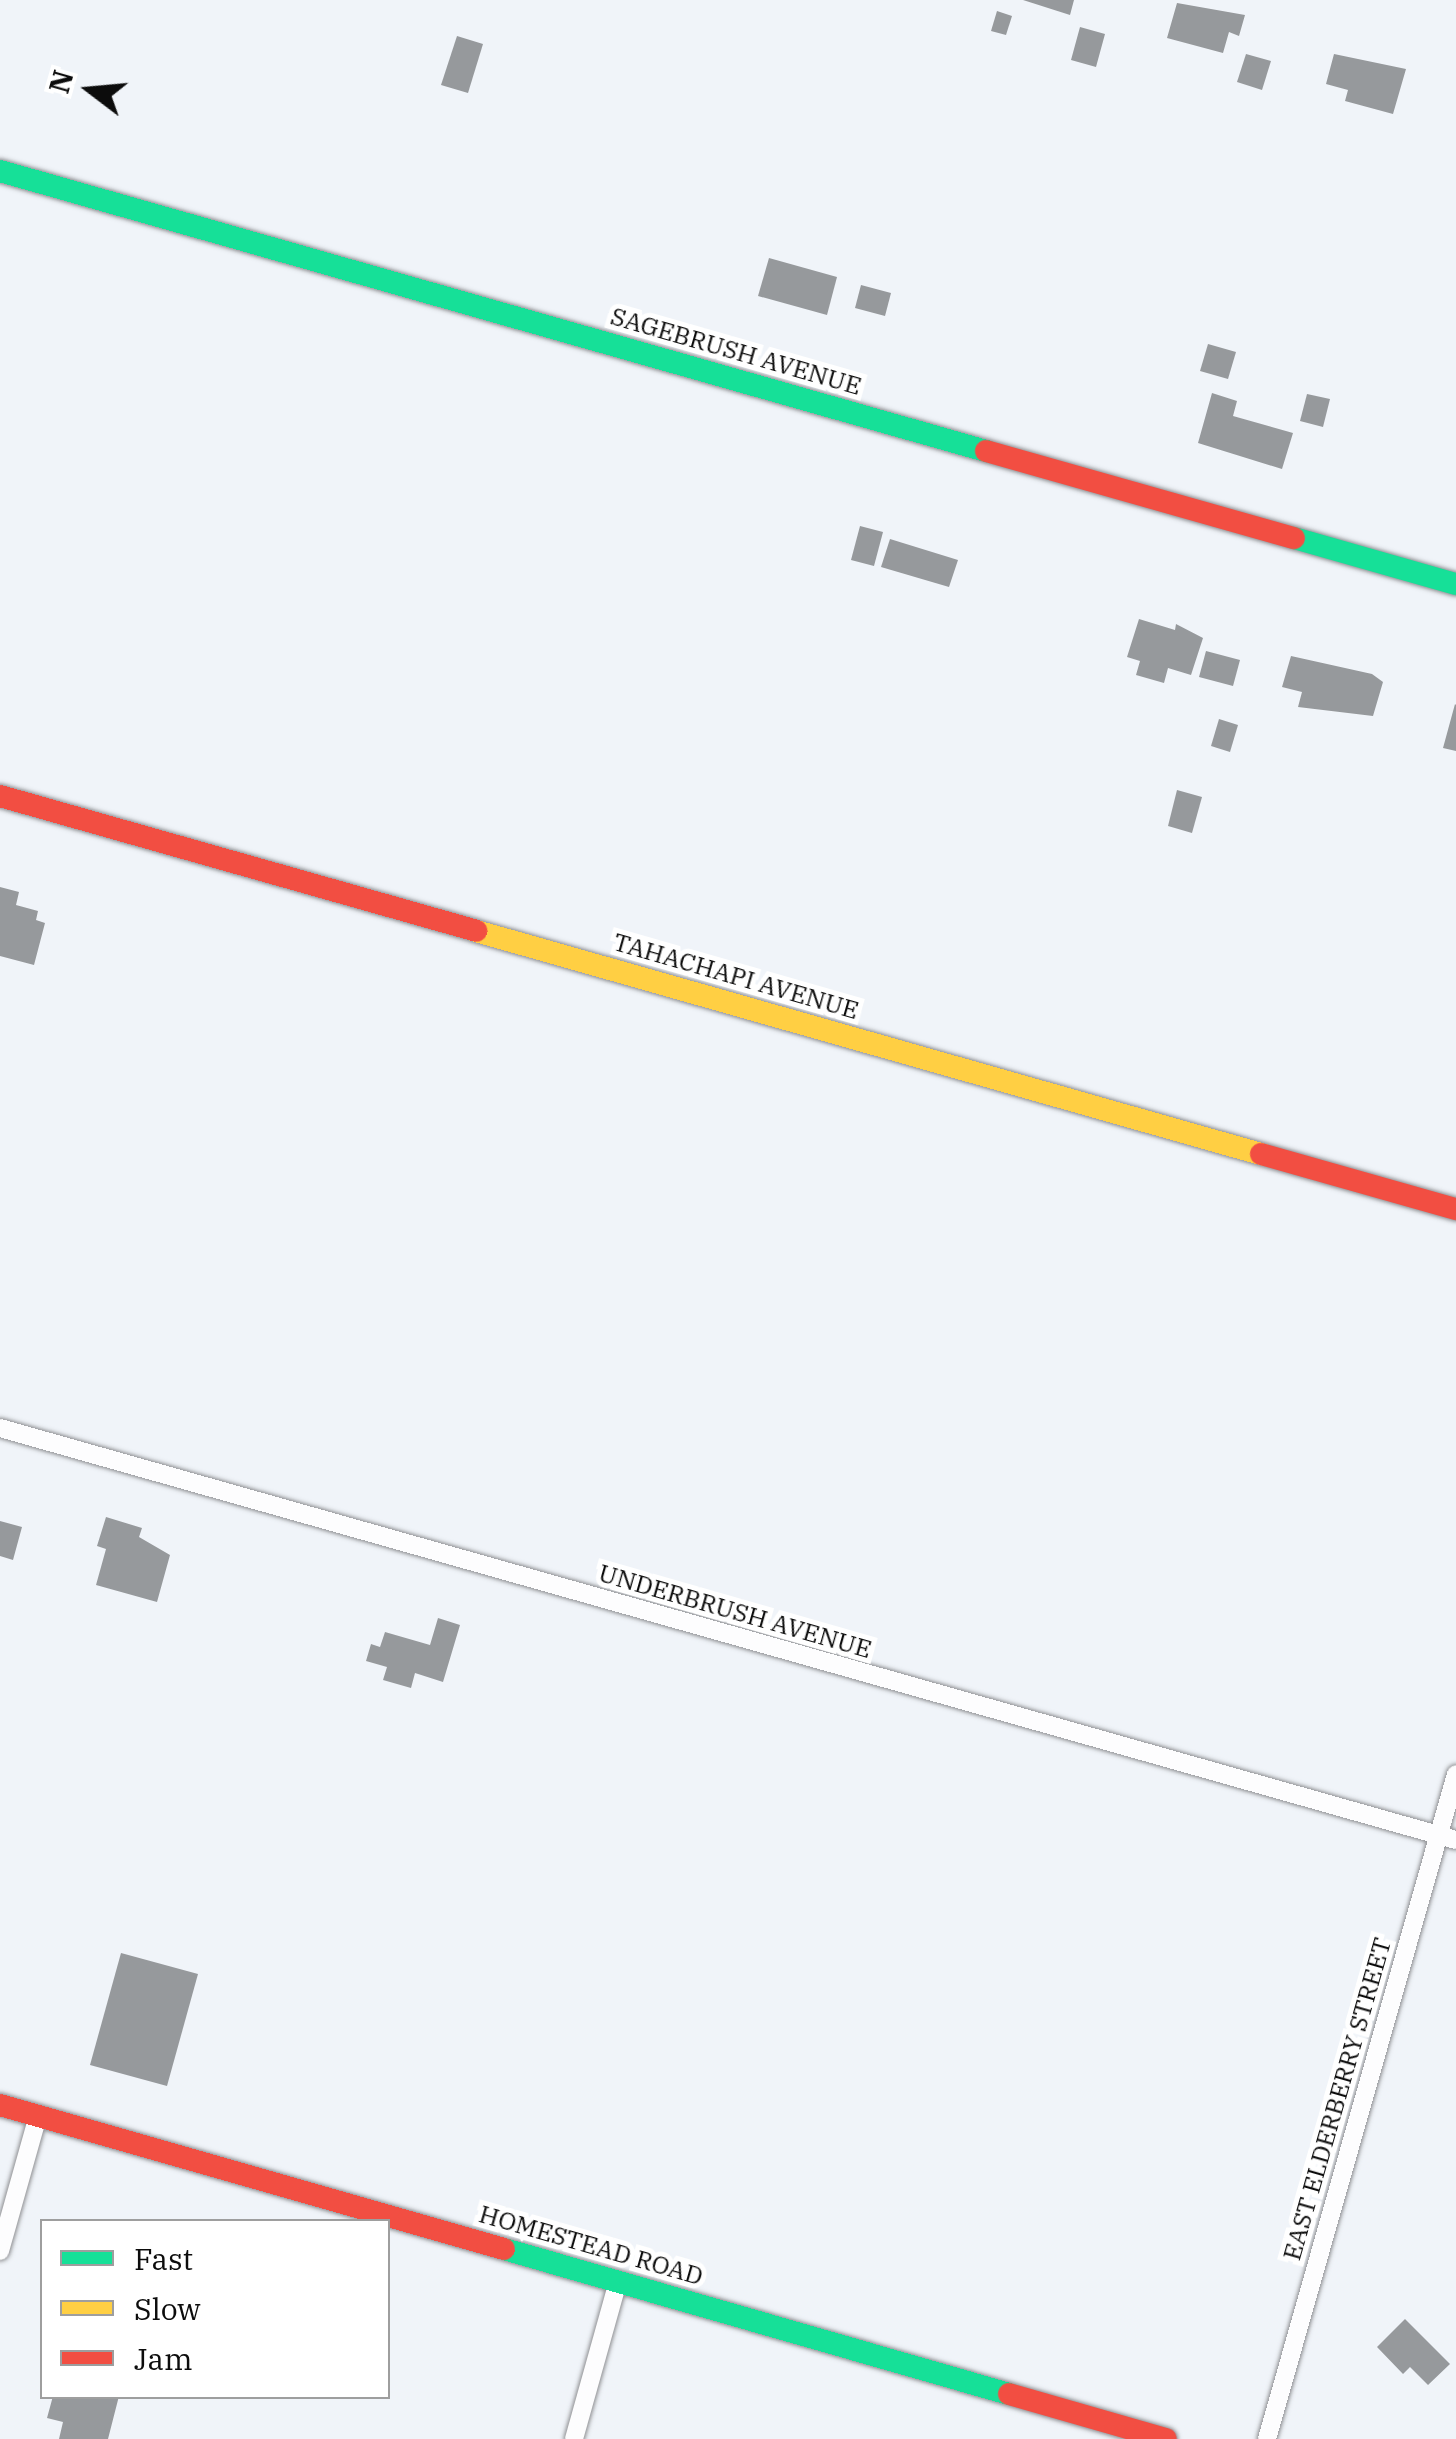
<!DOCTYPE html>
<html>
<head>
<meta charset="utf-8">
<style>
  body { margin:0 }
  #map { position:relative; width:1456px; height:2439px; overflow:hidden; background:#f0f4f9; font-family:"IBM Plex Serif",serif }
  div>[style] { position:absolute }
  .building>* { inset:0; background:#96999c }
  .roads { filter:drop-shadow(0 0 2px #8f9093) drop-shadow(0 0 2px #8f9093) }
  .street>* { height:18px; margin:-9px; padding:0 9px; transform-origin:9px; border-radius:9px; background:#fdfdfe }
  .fast>* { height:22px; margin:-11px; padding:0 11px; transform-origin:11px; border-radius:11px; background:#16e098 }
  .slow>* { height:22px; margin:-11px; padding:0 11px; transform-origin:11px; border-radius:11px; background:#ffcf43 }
  .jam>* { height:22px; margin:-11px; padding:0 11px; transform-origin:11px; border-radius:11px; background:#f24e42 }
  span { translate:-50% -50%; white-space:nowrap; text-align:center; line-height:1.15; -webkit-text-stroke:10px #fff; paint-order:stroke }
  .street-label { font-size:25px; color:#0c0c0c }
  .legend { position:absolute; left:40px; top:2219px; width:350px; height:180px; box-sizing:border-box; background:#fff; border:2px solid #9e9e9e; margin:0; padding:12px 18px; list-style:none; font-size:30px; color:#0c0c0c }
  .legend li { display:flex; align-items:center; gap:20px; height:50px }
  .legend b { width:50px; border:2px solid #9e9e9e }
  .north { position:absolute; left:40px; top:40px; width:100px; height:100px; -webkit-text-stroke:8px #fff; paint-order:stroke; rotate:286deg; font-size:28px; font-weight:700; line-height:40px; text-align:center; color:#0c0c0c }
  .north::after { content:''; display:block; margin:auto; width:35px; height:45px; background:#0c0c0c; clip-path:polygon(50% 0,100% 100%,50% 72%,0 100%) }
</style>
</head>
<body>
<div id="map">
  <div class="building">
    <div style="clip-path:polygon(1023px 0,1074px 0,1070px 15px)"></div>
    <div style="clip-path:polygon(1177px 3px,1245px 15px,1239px 36px,1229px 32px,1223px 53px,1167px 38px)"></div>
    <div style="clip-path:polygon(997px 11px,1012px 16px,1006px 35px,991px 31px)"></div>
    <div style="clip-path:polygon(1080px 27px,1105px 34px,1096px 67px,1071px 60px)"></div>
    <div style="clip-path:polygon(457px 36px,483px 44px,468px 93px,441px 85px)"></div>
    <div style="clip-path:polygon(1246px 54px,1271px 61px,1262px 90px,1237px 82px)"></div>
    <div style="clip-path:polygon(1334px 54px,1406px 69px,1393px 114px,1345px 101px,1348px 90px,1326px 84px)"></div>
    <div style="clip-path:polygon(769px 258px,837px 277px,827px 315px,758px 296px)"></div>
    <div style="clip-path:polygon(861px 285px,891px 293px,885px 316px,855px 308px)"></div>
    <div style="clip-path:polygon(1208px 344px,1236px 352px,1228px 379px,1200px 371px)"></div>
    <div style="clip-path:polygon(1212px 393px,1237px 401px,1233px 416px,1293px 433px,1282px 469px,1198px 443px)"></div>
    <div style="clip-path:polygon(1307px 394px,1330px 399px,1323px 427px,1300px 421px)"></div>
    <div style="clip-path:polygon(860px 526px,883px 532px,874px 566px,851px 560px)"></div>
    <div style="clip-path:polygon(890px 539px,958px 560px,949px 587px,881px 567px)"></div>
    <div style="clip-path:polygon(1139px 619px,1175px 630px,1176px 624px,1203px 638px,1191px 675px,1168px 668px,1164px 683px,1136px 675px,1140px 661px,1127px 657px)"></div>
    <div style="clip-path:polygon(1206px 651px,1240px 660px,1233px 686px,1199px 677px)"></div>
    <div style="clip-path:polygon(1291px 656px,1372px 674px,1383px 682px,1373px 716px,1298px 707px,1302px 692px,1282px 687px)"></div>
    <div style="clip-path:polygon(1455px 704px,1456px 705px,1456px 751px,1443px 748px)"></div>
    <div style="clip-path:polygon(1219px 719px,1238px 725px,1230px 752px,1211px 746px)"></div>
    <div style="clip-path:polygon(1177px 790px,1202px 797px,1192px 833px,1168px 826px)"></div>
    <div style="clip-path:polygon(0 887px,19px 892px,16px 905px,38px 911px,36px 920px,45px 923px,34px 965px,0 956px)"></div>
    <div style="clip-path:polygon(106px 1517px,142px 1528px,139px 1537px,170px 1555px,157px 1602px,96px 1585px,106px 1549px,97px 1546px)"></div>
    <div style="clip-path:polygon(0 1521px,22px 1527px,13px 1560px,0 1556px)"></div>
    <div style="clip-path:polygon(438px 1618px,460px 1625px,443px 1682px,415px 1673px,411px 1688px,383px 1680px,387px 1667px,366px 1661px,371px 1644px,380px 1647px,385px 1632px,430px 1645px)"></div>
    <div style="clip-path:polygon(121px 1953px,198px 1974px,167px 2086px,90px 2065px)"></div>
    <div style="clip-path:polygon(1405px 2319px,1450px 2364px,1428px 2385px,1410px 2367px,1403px 2374px,1377px 2347px)"></div>
    <div style="clip-path:polygon(53px 2396px,119px 2396px,108px 2439px,59px 2439px,63px 2422px,47px 2418px)"></div>
  </div>
  <div class="roads">
    <div class="street">
      <div style="left:0;top:1428px;width:1513px;rotate:15.8deg"></div>
      <div style="left:0;top:2251px;width:140px;rotate:-74.3deg"></div>
      <div style="left:574px;top:2439px;width:164px;rotate:-74.4deg"></div>
      <div style="left:1267px;top:2439px;width:691px;rotate:-74.13deg"></div>
    </div>
    <div class="fast">
      <div style="left:0;top:171px;width:1025px;rotate:15.85deg"></div>
      <div style="left:1294px;top:538px;width:168px;rotate:15.9deg"></div>
      <div style="left:504px;top:2249px;width:525px;rotate:16.02deg"></div>
    </div>
    <div class="slow">
      <div style="left:476px;top:931px;width:816px;rotate:15.86deg"></div>
    </div>
    <div class="jam">
      <div style="left:986px;top:451px;width:320px;rotate:15.8deg"></div>
      <div style="left:0;top:796px;width:495px;rotate:15.8deg"></div>
      <div style="left:1261px;top:1154px;width:203px;rotate:15.8deg"></div>
      <div style="left:0;top:2105px;width:524px;rotate:15.95deg"></div>
      <div style="left:1009px;top:2394px;width:163px;rotate:16deg"></div>
    </div>
  </div>
  <div class="street-label">
    <span style="left:736px;top:351px;rotate:16deg">SAGEBRUSH AVENUE</span>
    <span style="left:736px;top:976px;rotate:16deg">TAHACHAPI AVENUE</span>
    <span style="left:735px;top:1611px;rotate:16deg">UNDERBRUSH AVENUE</span>
    <span style="left:1337px;top:2099px;rotate:-74deg">EAST ELDERBERRY STREET</span>
    <span style="left:591px;top:2245px;rotate:16deg">HOMESTEAD ROAD</span>
  </div>
  <ul class="legend">
  <li><b style="height:12px;background:#16e098"></b>Fast</li>
  <li><b style="height:12px;background:#ffcf43"></b>Slow</li>
  <li><b style="height:12px;background:#f24e42"></b>Jam</li>
  </ul>
  <div class="north">N</div>
</div>
</body>
</html>
